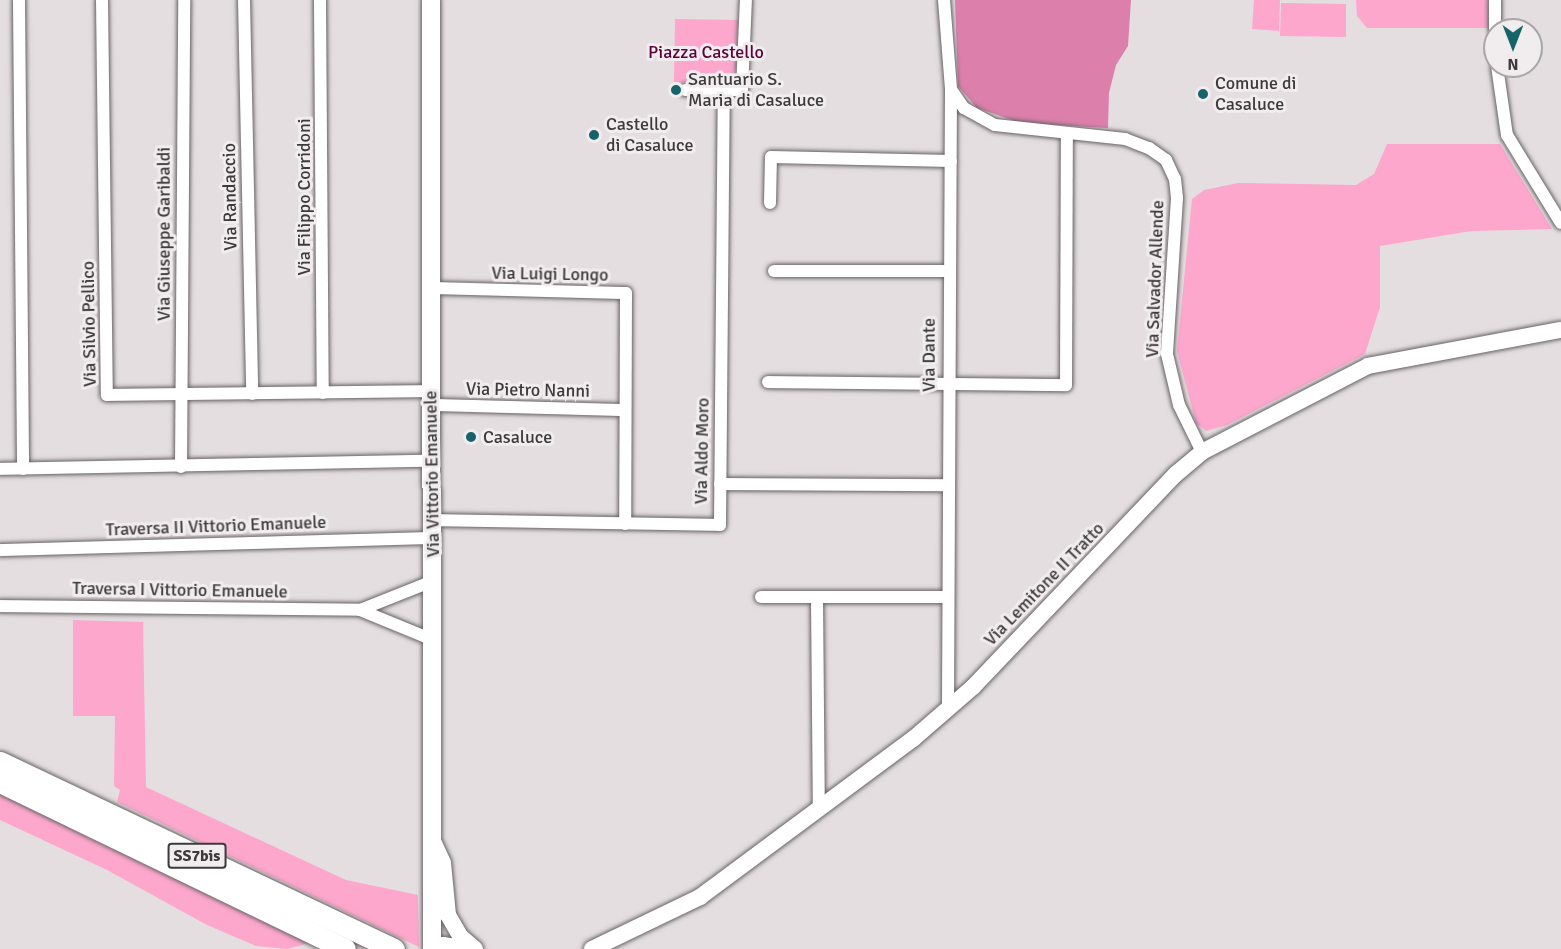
<!DOCTYPE html>
<html>
<head>
<meta charset="utf-8">
<style>
  body { margin:0 }
  #map { position:relative; width:1561px; height:949px; overflow:hidden; background:#e4dee1; font-family:Signika,sans-serif }
  div>[style] { position:absolute }
  .green>* { inset:0; background:#fda7cd }
  .forest>* { inset:0; background:#dc80ab }
  .roads { filter:drop-shadow(0 0 2px #686365) drop-shadow(0 0 2px #686365) }
  .minor>* { height:12px; margin:-6px; padding:0 6px; transform-origin:6px; border-radius:6px; background:#fff }
  .tertiary>* { height:16px; margin:-8px; padding:0 8px; transform-origin:8px; border-radius:8px; background:#fff }
  .secondary>* { height:18px; margin:-9px; padding:0 9px; transform-origin:9px; border-radius:9px; background:#fff }
  .trunk>* { height:21px; margin:-10.5px; padding:0 10.5px; transform-origin:10.5px; border-radius:10.5px; background:#fff }
  .dots>* { width:16px; height:16px; translate:-50% -50%; box-sizing:border-box; border:3px solid #f1ecee; border-radius:50% }
  span { translate:-50% -50%; white-space:nowrap; text-align:center; line-height:1.15; -webkit-text-stroke:6px #f1ecee; paint-order:stroke }
  .shield-label span { padding:2px 4px; background:#f1ecee; border:2px solid; border-radius:4px; -webkit-text-stroke-width:0 }
  .shield-label { font-size:16px; color:#3d3a3b; font-weight:700 }
  .park-label { font-size:18px; color:#580437 }
  .poi-label { font-size:18px; color:#3d3a3b }
  .left { translate:0 -50%; text-align:left }
  .street-label { font-size:18px; color:#3d3a3b }
  .north { position:absolute; left:1483px; top:18px; width:60px; height:60px; box-sizing:border-box; background:#f1ecee; border:2px solid #a9a5a6; border-radius:50%; rotate:180deg; font-size:16px; font-weight:700; line-height:24px; text-align:center; color:#3d3a3b }
  .north::after { content:''; display:block; margin:auto; width:21px; height:27px; background:#166469; clip-path:polygon(50% 0,100% 100%,50% 72%,0 100%) }
</style>
</head>
<body>
<div id="map">
  <div class="green">
    <div style="clip-path:polygon(1254px 0,1280px 0,1279px 31px,1252px 29px)"></div>
    <div style="clip-path:polygon(1356px 0,1488px 0,1489px 28px,1367px 28px,1357px 16px)"></div>
    <div style="clip-path:polygon(1281px 3px,1346px 4px,1346px 37px,1280px 36px)"></div>
    <div style="clip-path:polygon(675px 19px,738px 20px,736px 69px,731px 79px,721px 84px,674px 82px)"></div>
    <div style="clip-path:polygon(1387px 144px,1500px 144px,1552px 229px,1471px 231px,1380px 246px,1380px 307px,1365px 354px,1227px 425px,1206px 431px,1196px 423px,1177px 351px,1192px 199px,1204px 190px,1238px 183px,1356px 185px,1374px 174px)"></div>
    <div style="clip-path:polygon(73px 620px,143px 622px,146px 787px,346px 880px,418px 895px,419px 947px,117px 802px,120px 790px,114px 786px,115px 716px,73px 716px)"></div>
    <div style="clip-path:polygon(0 793px,81px 834px,309px 943px,287px 949px,256px 946px,207px 925px,107px 870px,0 820px)"></div>
  </div>
  <div class="forest">
    <div style="clip-path:polygon(955px 0,1131px 0,1128px 46px,1116px 65px,1109px 93px,1108px 128px,1021px 123px,977px 108px,958px 86px)"></div>
  </div>
  <div class="roads">
    <div class="minor">
      <div style="left:19px;top:0;width:469px;rotate:89.5deg"></div>
      <div style="left:102px;top:0;width:395px;rotate:89.3deg"></div>
      <div style="left:107px;top:395px;width:324px;rotate:-0.7deg"></div>
      <div style="left:244px;top:0;width:394px;rotate:88.8deg"></div>
      <div style="left:320px;top:0;width:393px;rotate:89.6deg"></div>
      <div style="left:944px;top:0;width:89px;rotate:85.5deg"></div>
      <div style="left:951px;top:89px;width:621px;rotate:90.28deg"></div>
      <div style="left:1495px;top:0;width:30px;rotate:90deg"></div>
      <div style="left:1497px;top:66px;width:70px;rotate:81.8deg"></div>
      <div style="left:1507px;top:135px;width:103px;rotate:58.5deg"></div>
      <div style="left:685px;top:90px;width:57px"></div>
      <div style="left:742px;top:90px;width:90px;rotate:-87.5deg"></div>
      <div style="left:952px;top:91px;width:21px;rotate:55deg"></div>
      <div style="left:964px;top:108px;width:35px;rotate:29deg"></div>
      <div style="left:995px;top:125px;width:131px;rotate:6.1deg"></div>
      <div style="left:1125px;top:139px;width:26px;rotate:21deg"></div>
      <div style="left:1149px;top:148px;width:21px;rotate:35deg"></div>
      <div style="left:1166px;top:160px;width:21px;rotate:65deg"></div>
      <div style="left:1175px;top:179px;width:19px;rotate:84deg"></div>
      <div style="left:1177px;top:198px;width:156px;rotate:93.7deg"></div>
      <div style="left:1167px;top:354px;width:52px;rotate:76.8deg"></div>
      <div style="left:1179px;top:405px;width:52px;rotate:63.9deg"></div>
      <div style="left:770px;top:203px;width:46px;rotate:-88.8deg"></div>
      <div style="left:771px;top:157px;width:180px;rotate:1.3deg"></div>
      <div style="left:774px;top:271px;width:174px"></div>
      <div style="left:429px;top:288px;width:197px;rotate:1.5deg"></div>
      <div style="left:626px;top:293px;width:231px;rotate:90.2deg"></div>
      <div style="left:768px;top:382px;width:298px;rotate:0.6deg"></div>
      <div style="left:1066px;top:385px;width:252px;rotate:-89.8deg"></div>
      <div style="left:432px;top:405px;width:192px;rotate:1.5deg"></div>
      <div style="left:181px;top:467px;width:467px;rotate:-89.6deg"></div>
      <div style="left:0;top:469px;width:432px;rotate:-1.1deg"></div>
      <div style="left:720px;top:484px;width:227px;rotate:0.3deg"></div>
      <div style="left:433px;top:520px;width:287px;rotate:1deg"></div>
      <div style="left:720px;top:525px;width:435px;rotate:-89.5deg"></div>
      <div style="left:0;top:550px;width:433px;rotate:-1.6deg"></div>
      <div style="left:761px;top:597px;width:187px"></div>
      <div style="left:817px;top:597px;width:213px;rotate:89.5deg"></div>
      <div style="left:0;top:606px;width:360px;rotate:0.6deg"></div>
      <div style="left:360px;top:610px;width:79px;rotate:-21.7deg"></div>
      <div style="left:360px;top:610px;width:79px;rotate:22.3deg"></div>
    </div>
    <div class="tertiary">
      <div style="left:432px;top:839px;width:26px;rotate:65deg"></div>
      <div style="left:443px;top:863px;width:52px;rotate:84.5deg"></div>
      <div style="left:448px;top:915px;width:24px;rotate:60deg"></div>
      <div style="left:460px;top:936px;width:20px;rotate:41deg"></div>
      <div style="left:437px;top:949px;width:7px;rotate:-34deg"></div>
      <div style="left:443px;top:945px;width:25px;rotate:9deg"></div>
      <div style="left:592px;top:949px;width:120px;rotate:-25.7deg"></div>
      <div style="left:700px;top:897px;width:265px;rotate:-36.6deg"></div>
      <div style="left:913px;top:739px;width:79px;rotate:-40.9deg"></div>
      <div style="left:973px;top:687px;width:294px;rotate:-46.4deg"></div>
      <div style="left:1176px;top:474px;width:34px;rotate:-40deg"></div>
      <div style="left:1202px;top:452px;width:187px;rotate:-27.4deg"></div>
      <div style="left:1368px;top:366px;width:196px;rotate:-10.6deg"></div>
    </div>
    <div class="secondary">
      <div style="left:431px;top:0;width:949px;rotate:89.94deg"></div>
    </div>
    <div class="trunk">
      <div style="left:0;top:762px;width:436px;rotate:25.4deg"></div>
      <div style="left:0;top:782px;width:383px;rotate:25.8deg"></div>
    </div>
  </div>
  <div class="dots">
    <div style="left:676px;top:90px;background:#166469"></div>
    <div style="left:1203px;top:94px;background:#166469"></div>
    <div style="left:594px;top:135px;background:#166469"></div>
    <div style="left:471px;top:437px;background:#166469"></div>
  </div>
  <div class="shield-label">
    <span style="left:197px;top:856px">SS7bis</span>
  </div>
  <div class="park-label">
    <span style="left:706px;top:52px">Piazza Castello</span>
  </div>
  <div class="poi-label">
    <span class="left" style="left:688px;top:90px">Santuario S.<br>Maria di Casaluce</span>
    <span class="left" style="left:1215px;top:94px">Comune di<br>Casaluce</span>
    <span class="left" style="left:606px;top:135px">Castello<br>di Casaluce</span>
    <span class="left" style="left:483px;top:437px">Casaluce</span>
  </div>
  <div class="street-label">
    <span style="left:230px;top:197px;rotate:-91deg">Via Randaccio</span>
    <span style="left:304px;top:197px;rotate:-90deg">Via Filippo Corridoni</span>
    <span style="left:164px;top:234px;rotate:-90deg">Via Giuseppe Garibaldi</span>
    <span style="left:550px;top:274px;rotate:1deg">Via Luigi Longo</span>
    <span style="left:1155px;top:279px;rotate:-88deg">Via Salvador Allende</span>
    <span style="left:89px;top:324px;rotate:-91deg">Via Silvio Pellico</span>
    <span style="left:929px;top:355px;rotate:-90deg">Via Dante</span>
    <span style="left:528px;top:390px;rotate:1deg">Via Pietro Nanni</span>
    <span style="left:702px;top:451px;rotate:-89deg">Via Aldo Moro</span>
    <span style="left:432px;top:474px;rotate:-91deg">Via Vittorio Emanuele</span>
    <span style="left:216px;top:526px;rotate:-2deg">Traversa II Vittorio Emanuele</span>
    <span style="left:1044px;top:584px;rotate:-46deg">Via Lemitone II Tratto</span>
    <span style="left:180px;top:590px;rotate:1deg">Traversa I Vittorio Emanuele</span>
  </div>
  <div class="north">N</div>
</div>
</body>
</html>
